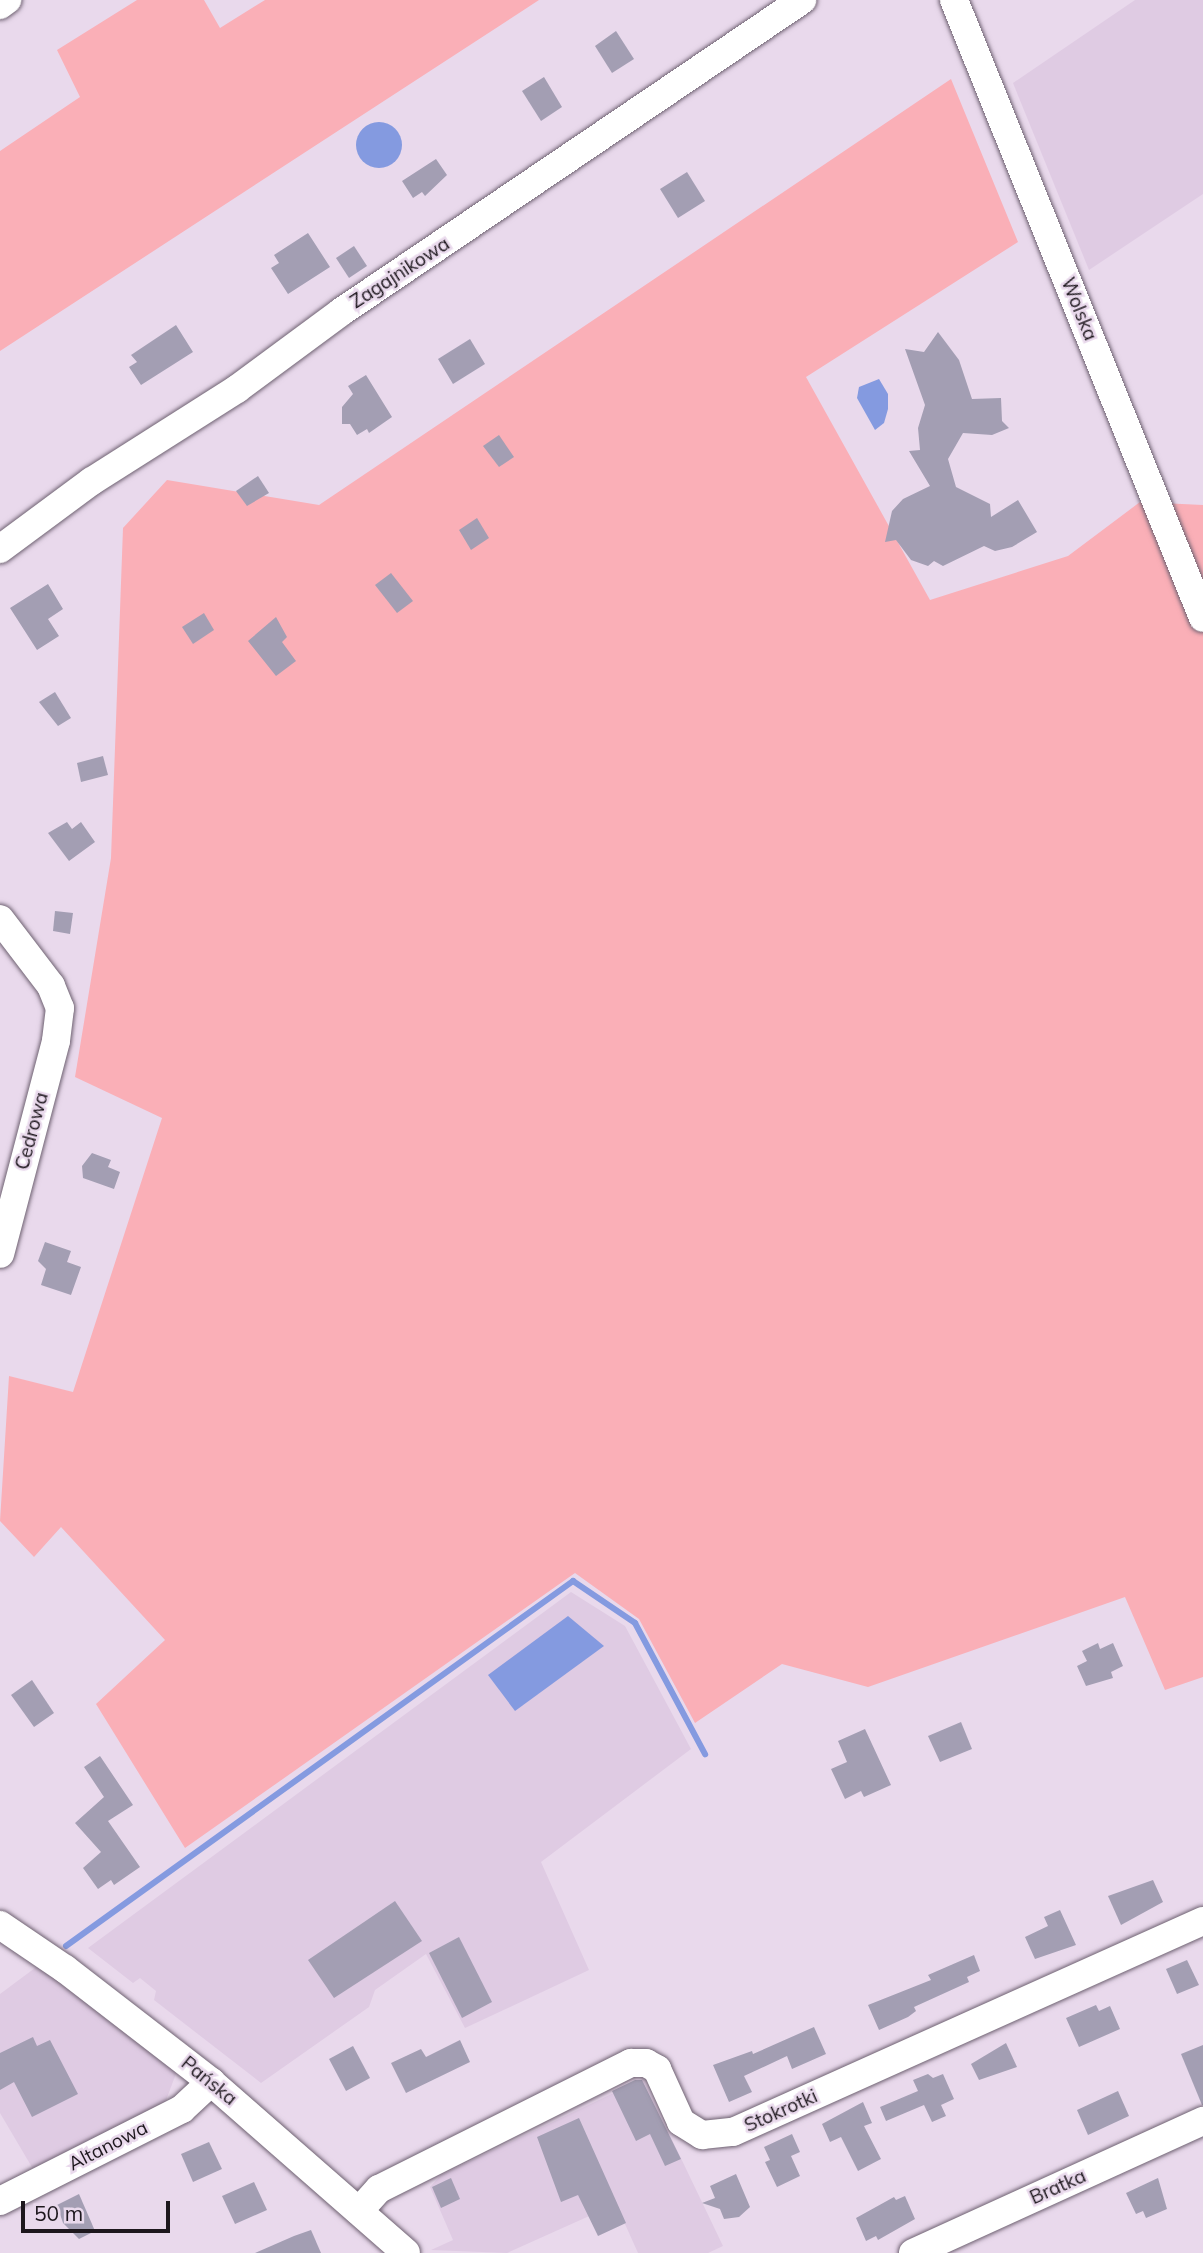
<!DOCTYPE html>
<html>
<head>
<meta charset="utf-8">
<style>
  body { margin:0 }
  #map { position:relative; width:1203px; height:2253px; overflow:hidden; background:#e9d9ec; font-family:Mulish,sans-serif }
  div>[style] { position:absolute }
  .built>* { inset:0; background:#dfcbe3 }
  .green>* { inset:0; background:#faafb7 }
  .water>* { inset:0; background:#849ae0 }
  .round { border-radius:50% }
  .stream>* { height:6px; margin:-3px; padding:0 3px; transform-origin:3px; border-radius:3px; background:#849ae0 }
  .building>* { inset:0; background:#a39eb3 }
  .roads { filter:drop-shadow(0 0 2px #6e6171) drop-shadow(0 0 2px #6e6171) }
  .minor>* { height:28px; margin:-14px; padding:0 14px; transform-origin:14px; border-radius:14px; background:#fff }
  span { translate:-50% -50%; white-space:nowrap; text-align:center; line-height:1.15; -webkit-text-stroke:5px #e9d9ec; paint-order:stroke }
  .street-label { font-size:19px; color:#1d171d }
  .scale { position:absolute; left:21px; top:2201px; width:149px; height:32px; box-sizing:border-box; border:4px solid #1d171d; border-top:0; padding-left:9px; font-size:21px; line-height:24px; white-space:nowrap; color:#1d171d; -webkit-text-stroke:5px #e9d9ec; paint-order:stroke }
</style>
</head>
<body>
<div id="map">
  <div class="built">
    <div style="clip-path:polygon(1135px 0,1203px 0,1203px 194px,1089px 270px,1013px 83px)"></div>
    <div style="clip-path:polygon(571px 1592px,625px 1626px,691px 1749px,541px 1862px,589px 1970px,465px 2028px,426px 1954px,375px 1990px,369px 2007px,261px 2083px,154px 2000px,156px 1991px,140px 1978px,133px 1983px,88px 1948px)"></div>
    <div style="clip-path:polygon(39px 1965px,177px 2071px,165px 2103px,33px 2169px,0 2113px,0 1994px)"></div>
    <div style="clip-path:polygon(643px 2079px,723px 2246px,708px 2253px,638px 2253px,616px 2204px,507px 2253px,431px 2250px,453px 2240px,430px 2187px,441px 2175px)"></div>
  </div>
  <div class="green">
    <div style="clip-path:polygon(137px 0,204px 0,220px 28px,265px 0,539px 0,0 351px,0 151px,80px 97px,57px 50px)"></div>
    <div style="clip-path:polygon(951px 79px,1018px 242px,806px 377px,930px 600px,1068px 556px,1140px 502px,1203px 505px,1203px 1677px,1165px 1690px,1125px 1597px,868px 1687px,782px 1664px,695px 1723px,639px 1619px,575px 1573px,185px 1848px,96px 1704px,165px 1640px,61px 1527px,34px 1557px,0 1521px,9px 1376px,73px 1392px,162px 1118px,75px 1077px,111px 858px,123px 528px,167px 480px,319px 505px)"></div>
  </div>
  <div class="water">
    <div class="round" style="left:356px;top:122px;width:46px;height:46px"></div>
    <div style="clip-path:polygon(879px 379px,888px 394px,888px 409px,884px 423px,875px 430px,857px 398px,859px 387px)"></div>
    <div style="clip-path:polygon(568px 1616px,604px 1646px,515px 1711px,488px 1675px)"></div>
  </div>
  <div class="stream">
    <div style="left:66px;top:1946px;width:625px;rotate:-35.75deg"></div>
    <div style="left:573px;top:1581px;width:75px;rotate:34.1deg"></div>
    <div style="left:635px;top:1623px;width:149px;rotate:61.9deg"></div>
  </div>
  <div class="building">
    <div style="clip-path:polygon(616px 31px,634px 59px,612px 73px,595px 46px)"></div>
    <div style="clip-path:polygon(544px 77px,562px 107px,541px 121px,522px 91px)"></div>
    <div style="clip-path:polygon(436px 159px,447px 175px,425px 196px,422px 192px,413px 198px,402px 181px)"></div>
    <div style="clip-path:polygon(687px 172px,705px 201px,678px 218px,660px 189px)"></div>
    <div style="clip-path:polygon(308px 233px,330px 267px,288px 294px,271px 268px,279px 263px,274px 255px)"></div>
    <div style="clip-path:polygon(354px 246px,367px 266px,349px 278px,336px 258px)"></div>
    <div style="clip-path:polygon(176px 325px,193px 352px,141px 385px,129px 367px,137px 362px,131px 355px)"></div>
    <div style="clip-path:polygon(938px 332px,959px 360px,972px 399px,1001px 398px,1002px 421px,1009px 428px,992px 435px,963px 433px,948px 459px,956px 487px,990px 504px,991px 517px,1018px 500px,1037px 532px,1012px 547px,995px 551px,984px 546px,943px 566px,934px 561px,928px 566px,911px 560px,896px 540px,885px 542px,892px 511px,903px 499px,930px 486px,909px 451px,920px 450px,918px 428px,925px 405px,905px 349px,924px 352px)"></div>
    <div style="clip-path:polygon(470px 339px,485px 364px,453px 384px,438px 359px)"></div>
    <div style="clip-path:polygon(366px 375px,392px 417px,369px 433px,367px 429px,357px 435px,350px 424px,342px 424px,342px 407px,353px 394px,348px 386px)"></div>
    <div style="clip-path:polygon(499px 435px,514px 457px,499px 467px,483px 446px)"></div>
    <div style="clip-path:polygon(258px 476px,269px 493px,247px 506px,236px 491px)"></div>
    <div style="clip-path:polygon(477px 518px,489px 538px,471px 550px,459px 530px)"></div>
    <div style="clip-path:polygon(391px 573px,413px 601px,397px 613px,375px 585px)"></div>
    <div style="clip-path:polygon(48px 584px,63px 609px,48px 619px,59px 636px,37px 650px,10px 608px)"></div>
    <div style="clip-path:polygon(204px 613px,214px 630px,193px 644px,182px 627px)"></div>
    <div style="clip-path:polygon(276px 617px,287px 637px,282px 642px,296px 661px,276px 676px,248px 641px)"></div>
    <div style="clip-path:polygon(55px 692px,71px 718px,58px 726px,39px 702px)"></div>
    <div style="clip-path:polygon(103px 756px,108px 775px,81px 782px,77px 763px)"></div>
    <div style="clip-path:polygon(67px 822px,72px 829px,81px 822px,95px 842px,69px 861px,48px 833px)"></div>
    <div style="clip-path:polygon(55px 911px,73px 913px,70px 934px,53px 931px)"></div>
    <div style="clip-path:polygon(92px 1153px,111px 1160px,108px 1167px,120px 1172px,114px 1189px,83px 1178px,82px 1166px)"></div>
    <div style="clip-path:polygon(45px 1242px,71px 1251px,67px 1262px,81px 1267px,71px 1295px,41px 1285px,46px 1269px,38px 1261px)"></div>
    <div style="clip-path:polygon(1098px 1643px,1100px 1649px,1113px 1643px,1123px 1666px,1111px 1672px,1113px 1678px,1086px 1686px,1077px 1666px,1087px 1661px,1082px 1651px)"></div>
    <div style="clip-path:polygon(32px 1680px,54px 1713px,34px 1727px,11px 1695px)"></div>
    <div style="clip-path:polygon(961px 1722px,972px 1749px,940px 1762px,928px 1736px)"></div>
    <div style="clip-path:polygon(865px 1729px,891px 1785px,864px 1797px,861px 1791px,845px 1799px,831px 1769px,847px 1762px,838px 1741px)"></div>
    <div style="clip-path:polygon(100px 1756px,133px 1805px,108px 1821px,140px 1867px,114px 1885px,111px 1880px,98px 1889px,83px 1868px,101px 1852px,75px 1823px,104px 1797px,84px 1767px)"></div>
    <div style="clip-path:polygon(1153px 1880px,1163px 1902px,1121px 1925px,1108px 1896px)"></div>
    <div style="clip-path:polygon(395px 1901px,422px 1941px,334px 1998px,308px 1960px)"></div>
    <div style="clip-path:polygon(1060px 1910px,1076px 1945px,1035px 1959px,1025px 1937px,1048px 1926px,1044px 1917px)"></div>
    <div style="clip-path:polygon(459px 1937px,492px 2002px,462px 2018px,429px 1953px)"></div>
    <div style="clip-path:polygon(974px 1955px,980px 1971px,967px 1977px,969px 1982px,914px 2007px,916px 2011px,908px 2017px,879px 2030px,868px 2005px,931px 1980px,928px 1975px)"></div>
    <div style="clip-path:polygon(1187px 1960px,1199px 1985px,1177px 1994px,1166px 1969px)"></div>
    <div style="clip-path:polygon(1096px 2005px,1099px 2011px,1110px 2006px,1120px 2029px,1079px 2047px,1066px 2018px)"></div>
    <div style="clip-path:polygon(814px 2027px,826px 2054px,792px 2069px,787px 2056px,744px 2076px,752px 2092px,729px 2102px,713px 2065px,752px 2051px,753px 2054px)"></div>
    <div style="clip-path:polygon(33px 2037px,37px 2046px,50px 2040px,78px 2094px,32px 2117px,14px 2082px,0 2090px,0 2053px)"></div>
    <div style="clip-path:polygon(460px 2040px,470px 2062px,406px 2093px,391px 2063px,421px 2049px,426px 2057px)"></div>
    <div style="clip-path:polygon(1006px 2043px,1017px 2067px,979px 2080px,971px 2064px)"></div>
    <div style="clip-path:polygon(1203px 2045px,1203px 2105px,1202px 2105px,1181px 2054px)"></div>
    <div style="clip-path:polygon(353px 2046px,370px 2078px,346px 2091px,329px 2059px)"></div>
    <div style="clip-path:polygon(928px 2074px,933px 2078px,943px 2074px,954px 2099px,941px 2105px,946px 2116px,932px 2122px,924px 2105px,886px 2121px,880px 2107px,918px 2091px,913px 2080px)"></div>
    <div style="clip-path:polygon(635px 2080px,642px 2080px,681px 2159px,665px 2166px,650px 2134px,636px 2141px,612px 2091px)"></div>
    <div style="clip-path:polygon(1118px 2091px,1129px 2116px,1088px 2135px,1077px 2110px)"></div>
    <div style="clip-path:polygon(863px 2102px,872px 2123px,864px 2126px,881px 2159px,858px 2171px,841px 2137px,830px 2142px,822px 2124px)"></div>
    <div style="clip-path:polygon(579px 2118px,626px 2223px,598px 2236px,578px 2195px,561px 2202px,537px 2137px)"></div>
    <div style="clip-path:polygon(792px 2134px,800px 2152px,791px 2156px,800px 2176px,777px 2187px,765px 2162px,770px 2160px,764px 2147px)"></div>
    <div style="clip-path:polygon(209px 2142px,222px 2169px,193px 2182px,181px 2154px)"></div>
    <div style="clip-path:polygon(736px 2174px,750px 2207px,739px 2217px,724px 2219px,720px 2209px,702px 2203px,715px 2198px,710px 2186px)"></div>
    <div style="clip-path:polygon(451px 2178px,460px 2199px,441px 2208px,432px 2187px)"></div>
    <div style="clip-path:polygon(1158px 2178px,1167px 2209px,1146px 2218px,1143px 2211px,1136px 2214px,1126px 2193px)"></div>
    <div style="clip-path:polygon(254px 2182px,267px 2210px,235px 2224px,222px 2196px)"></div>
    <div style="clip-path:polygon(79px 2194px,95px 2231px,79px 2239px,63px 2223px,57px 2205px)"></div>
    <div style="clip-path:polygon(905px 2196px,915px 2219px,878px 2240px,876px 2236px,866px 2241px,856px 2218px,894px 2197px,896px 2200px)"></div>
    <div style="clip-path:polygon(311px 2230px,321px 2253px,255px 2253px,294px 2236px)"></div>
  </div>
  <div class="roads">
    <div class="minor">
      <div style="left:954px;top:0;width:666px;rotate:68.05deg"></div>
      <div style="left:0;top:5px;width:9px;rotate:-36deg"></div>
      <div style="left:0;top:549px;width:114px;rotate:-36.5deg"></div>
      <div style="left:92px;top:481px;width:172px;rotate:-32.4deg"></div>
      <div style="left:237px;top:389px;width:129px;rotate:-36.5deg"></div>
      <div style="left:341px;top:312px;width:557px;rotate:-34.09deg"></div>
      <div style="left:0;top:919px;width:84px;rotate:52.7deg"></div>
      <div style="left:51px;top:986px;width:24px;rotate:68deg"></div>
      <div style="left:60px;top:1008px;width:33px;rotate:97deg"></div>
      <div style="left:56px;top:1041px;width:220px;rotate:104.7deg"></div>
      <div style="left:0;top:1925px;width:78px;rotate:34.1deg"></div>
      <div style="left:65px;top:1969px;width:185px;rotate:37.7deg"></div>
      <div style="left:211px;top:2082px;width:259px;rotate:41.2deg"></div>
      <div style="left:0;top:2201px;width:204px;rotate:-26.8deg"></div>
      <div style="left:182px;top:2109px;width:40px;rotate:-43deg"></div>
      <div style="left:359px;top:2211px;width:30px;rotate:-48deg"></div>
      <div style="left:379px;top:2189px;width:282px;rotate:-26.6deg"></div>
      <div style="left:631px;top:2063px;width:15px"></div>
      <div style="left:646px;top:2063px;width:13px;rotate:29deg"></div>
      <div style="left:657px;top:2069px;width:58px;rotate:65.6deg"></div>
      <div style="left:681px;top:2122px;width:25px;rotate:32deg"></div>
      <div style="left:702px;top:2135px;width:31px;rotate:-6deg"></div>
      <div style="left:733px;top:2132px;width:515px;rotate:-24.18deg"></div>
      <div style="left:913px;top:2253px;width:319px;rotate:-24.5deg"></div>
    </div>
  </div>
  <div class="street-label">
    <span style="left:400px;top:273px;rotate:-33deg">Zagajnikowa</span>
    <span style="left:1079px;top:309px;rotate:68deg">Wolska</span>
    <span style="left:32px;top:1131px;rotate:-75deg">Cedrowa</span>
    <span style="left:209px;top:2081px;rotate:39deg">Pańska</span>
    <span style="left:781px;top:2111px;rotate:-24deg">Stokrotki</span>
    <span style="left:108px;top:2146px;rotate:-27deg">Altanowa</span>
    <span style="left:1058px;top:2187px;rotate:-24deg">Bratka</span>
  </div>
  <div class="scale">50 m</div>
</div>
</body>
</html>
